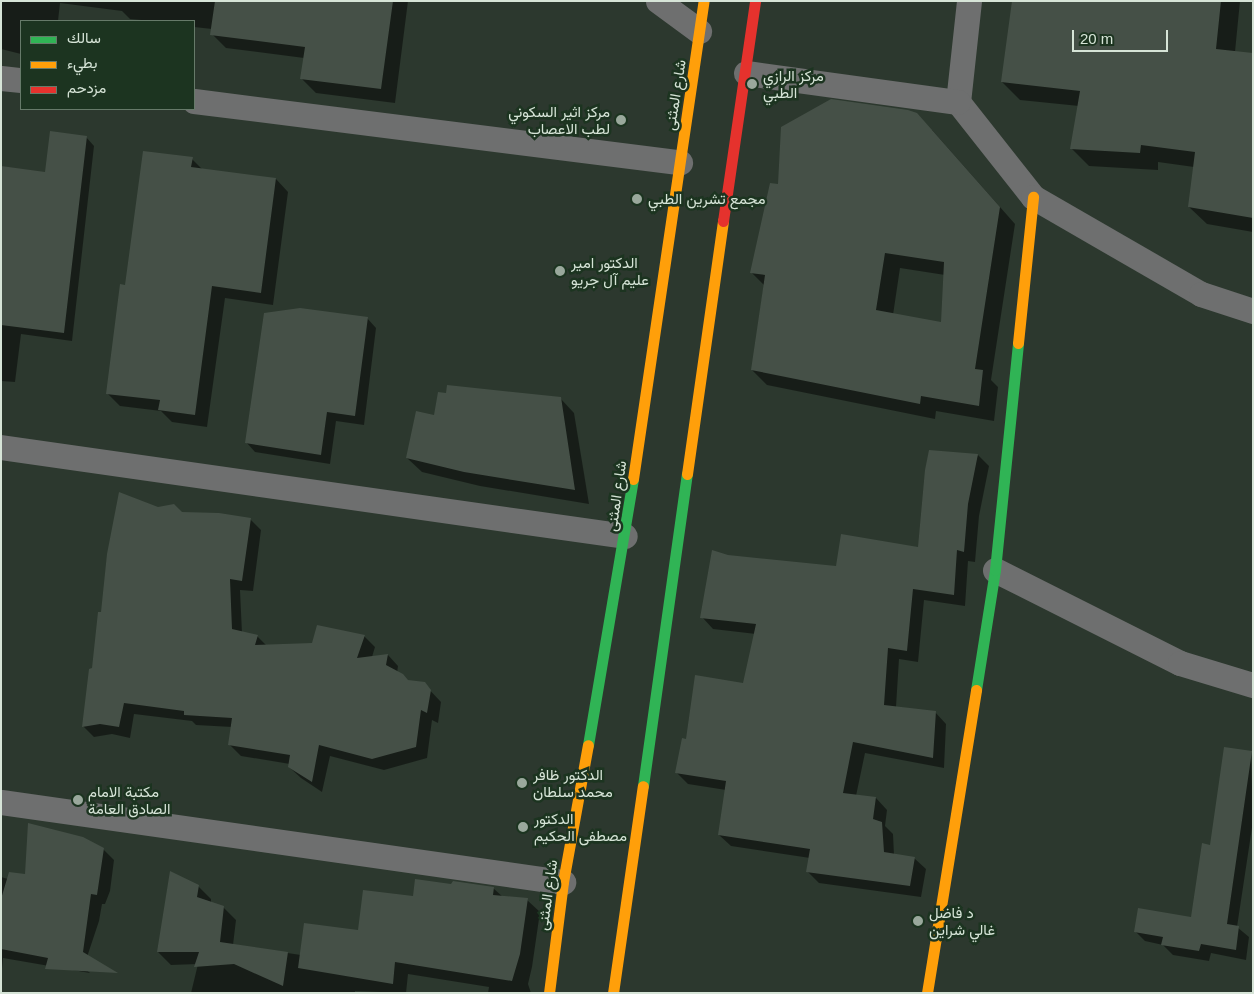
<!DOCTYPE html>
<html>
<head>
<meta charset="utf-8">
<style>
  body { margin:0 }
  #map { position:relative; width:1254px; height:994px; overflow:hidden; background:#2c382e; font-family:Arial,Vazirmatn,sans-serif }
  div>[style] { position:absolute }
  .shadow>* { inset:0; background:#0007 }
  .building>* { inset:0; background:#455047 }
  .street>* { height:25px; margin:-12.5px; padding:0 12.5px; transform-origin:12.5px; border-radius:12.5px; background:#6e6f6f }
  .fast>* { height:11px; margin:-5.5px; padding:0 5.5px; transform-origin:5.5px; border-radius:5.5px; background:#30b455 }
  .slow>* { height:11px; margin:-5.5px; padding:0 5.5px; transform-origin:5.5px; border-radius:5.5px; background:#ff9f0a }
  .jam>* { height:11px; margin:-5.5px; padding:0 5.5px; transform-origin:5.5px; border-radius:5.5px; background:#e5322d }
  .dots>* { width:14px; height:14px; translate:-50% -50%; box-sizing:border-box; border:2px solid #1c3420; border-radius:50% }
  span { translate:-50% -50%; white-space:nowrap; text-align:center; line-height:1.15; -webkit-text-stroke:5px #1c3420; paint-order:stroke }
  .poi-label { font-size:15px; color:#d6e4d7 }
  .left { translate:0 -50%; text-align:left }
  .right { translate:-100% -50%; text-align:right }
  .street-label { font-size:15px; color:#d6e4d7 }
  .frame { position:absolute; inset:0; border:2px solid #d6e4d7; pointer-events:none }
  .legend { position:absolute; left:20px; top:20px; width:175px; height:90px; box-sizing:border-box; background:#1c3420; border:1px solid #667a69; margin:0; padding:6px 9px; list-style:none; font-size:15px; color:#d6e4d7 }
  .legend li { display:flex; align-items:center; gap:10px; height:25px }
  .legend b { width:25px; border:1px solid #667a69 }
  .scale { position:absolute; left:1072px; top:30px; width:96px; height:22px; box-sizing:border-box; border:2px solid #d6e4d7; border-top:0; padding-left:6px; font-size:15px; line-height:18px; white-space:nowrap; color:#d6e4d7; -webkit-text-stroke:4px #1c3420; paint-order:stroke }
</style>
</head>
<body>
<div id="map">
  <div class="shadow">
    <div style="clip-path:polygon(1px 1px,408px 1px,395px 103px,316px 93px,302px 79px,304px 58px,226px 48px,212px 34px,212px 29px,194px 27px,194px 21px,152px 21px,130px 19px,122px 11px,60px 3px,58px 21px,21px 21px,21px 54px,1px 49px)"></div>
    <div style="clip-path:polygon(1014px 1px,1240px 1px,1235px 52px,1253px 54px,1253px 232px,1207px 224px,1189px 207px,1194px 167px,1158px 162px,1158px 170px,1089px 166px,1072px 149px,1079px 106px,1020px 100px,1002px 82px)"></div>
    <div style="clip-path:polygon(evenodd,932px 130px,1015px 224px,991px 380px,998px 387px,994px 421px,936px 411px,935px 419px,767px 385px,752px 370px,764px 285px,751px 272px,779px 186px,932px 130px,900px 268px,945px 275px,942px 324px,893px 315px,900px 268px)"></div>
    <div style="clip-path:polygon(86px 137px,94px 146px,72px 341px,21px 334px,15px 382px,1px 381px,1px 167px,46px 173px)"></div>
    <div style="clip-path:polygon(192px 159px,203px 170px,276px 179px,288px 192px,273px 305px,225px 298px,207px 427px,172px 422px,161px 411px,120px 406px,107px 393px,126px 286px)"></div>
    <div style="clip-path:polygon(367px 318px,376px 328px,364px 425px,336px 421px,330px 464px,255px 452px,246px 442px)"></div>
    <div style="clip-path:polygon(560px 398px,574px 413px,589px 504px,480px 486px,422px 472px,407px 458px,435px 417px)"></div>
    <div style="clip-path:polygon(978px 455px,989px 466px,979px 516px,975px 562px,968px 561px,965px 606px,924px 600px,918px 662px,899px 659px,896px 707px,935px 712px,946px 724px,944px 768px,865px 753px,856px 796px,876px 798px,887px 810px,885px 826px,893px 834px,894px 855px,914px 858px,926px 869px,921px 897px,819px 883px,807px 871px,810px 858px,731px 846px,719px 835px,726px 790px,688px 784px,677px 773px,687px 740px,744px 684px,756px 634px,713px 629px,702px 617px,728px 556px,837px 567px,920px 548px)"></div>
    <div style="clip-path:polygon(158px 508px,182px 513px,250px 519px,261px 530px,253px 591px,240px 590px,242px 633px,257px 636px,267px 646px,313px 644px,364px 636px,375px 647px,372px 657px,388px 655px,398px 666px,397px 673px,408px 682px,424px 684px,441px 702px,438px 723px,432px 720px,427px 758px,384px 770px,330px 756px,322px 792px,301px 778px,289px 767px,290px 764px,241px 756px,230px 745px,232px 727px,196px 725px,192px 721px,134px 714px,130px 738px,112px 734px,94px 737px,83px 726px,102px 614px)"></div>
    <div style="clip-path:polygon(1251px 752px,1253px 821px,1237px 927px,1249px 937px,1246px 960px,1211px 953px,1209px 961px,1173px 955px,1163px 945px,1145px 941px,1135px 931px,1192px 919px,1211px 846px)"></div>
    <div style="clip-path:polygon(103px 849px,114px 860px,110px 891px,105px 904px,102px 904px,99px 921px,85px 963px,79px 963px,90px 973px,3px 958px,1px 979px,1px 877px,8px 879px,26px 876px)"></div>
    <div style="clip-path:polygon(452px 885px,493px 888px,503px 897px,527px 900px,540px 912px,532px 967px,528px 984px,531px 993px,488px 993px,489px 987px,408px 974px,406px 993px,355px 991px,355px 993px,191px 993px,198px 964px,171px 965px,158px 952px,198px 886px,211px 899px,211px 903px,223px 907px,236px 920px,233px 945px,301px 955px,359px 931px,414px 897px)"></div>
  </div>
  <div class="building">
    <div style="clip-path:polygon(215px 1px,393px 1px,381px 89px,300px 79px,305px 47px,210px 35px)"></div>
    <div style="clip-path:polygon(1012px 1px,1221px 1px,1216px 49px,1253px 53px,1253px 218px,1188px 207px,1195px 152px,1141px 145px,1140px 153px,1070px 149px,1080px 91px,1001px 82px)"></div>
    <div style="clip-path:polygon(evenodd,831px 99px,908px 110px,917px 113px,1000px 207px,975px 369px,983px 370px,979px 406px,921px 396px,920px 404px,751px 370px,765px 275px,750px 273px,770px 183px,778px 184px,781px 127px,831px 99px,885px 253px,944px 262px,941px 322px,876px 310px,885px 253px)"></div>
    <div style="clip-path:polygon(50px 131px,87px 136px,64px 333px,1px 325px,1px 166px,45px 172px)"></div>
    <div style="clip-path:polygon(143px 151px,193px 157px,191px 167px,276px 178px,261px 293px,212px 286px,195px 415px,158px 410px,160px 400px,106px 394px,120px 284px,125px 285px)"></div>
    <div style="clip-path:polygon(300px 308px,368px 317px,355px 416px,327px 412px,321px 455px,245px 443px,264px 313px)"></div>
    <div style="clip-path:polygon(447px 385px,561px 397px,575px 490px,464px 472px,406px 458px,416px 411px,434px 415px,438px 392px,446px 393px)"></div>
    <div style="clip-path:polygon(929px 450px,978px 454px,968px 504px,964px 552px,957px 550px,954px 595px,913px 589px,907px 651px,888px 648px,884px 705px,936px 711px,933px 758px,853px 742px,843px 793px,876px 797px,873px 819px,882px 822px,884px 852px,915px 857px,910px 886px,806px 872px,810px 849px,718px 835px,726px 781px,675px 773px,682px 738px,686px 739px,695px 675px,743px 683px,756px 624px,700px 618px,712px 550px,728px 555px,836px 566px,841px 534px,918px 547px,925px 470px)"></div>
    <div style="clip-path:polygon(119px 492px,158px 507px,174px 504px,182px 512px,219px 513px,251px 518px,242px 581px,230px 579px,232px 629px,258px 635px,255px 645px,312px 643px,317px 625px,365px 635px,357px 658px,388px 654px,386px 665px,403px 674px,408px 680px,425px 682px,431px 690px,427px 713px,421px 710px,416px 747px,372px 759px,319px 745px,312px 782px,288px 767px,290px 755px,228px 745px,232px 718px,184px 715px,184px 711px,124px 703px,119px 727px,100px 724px,82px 727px,89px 669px,92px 668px,98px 612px,101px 612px,107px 554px)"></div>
    <div style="clip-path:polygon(1224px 747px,1252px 751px,1227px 924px,1239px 926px,1236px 950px,1201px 944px,1199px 951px,1161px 945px,1163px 937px,1134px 932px,1138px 908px,1191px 917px,1202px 843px,1210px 845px)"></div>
    <div style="clip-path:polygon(28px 823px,83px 837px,104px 848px,97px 895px,91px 894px,83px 952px,118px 973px,45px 969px,48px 958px,1px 949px,1px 899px,9px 872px,25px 874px)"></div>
    <div style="clip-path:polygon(170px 871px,199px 885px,197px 897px,224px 906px,220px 942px,288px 952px,283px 986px,234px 964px,194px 967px,199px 952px,157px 952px)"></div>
    <div style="clip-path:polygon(415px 879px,451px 884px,453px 881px,494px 887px,493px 895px,528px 898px,520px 954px,512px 981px,395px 962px,393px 984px,298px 968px,304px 923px,358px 930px,363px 890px,413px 896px)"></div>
  </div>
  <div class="street">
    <div style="left:658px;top:1px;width:51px;rotate:36.2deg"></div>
    <div style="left:969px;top:1px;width:102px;rotate:96.2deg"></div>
    <div style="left:958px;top:102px;width:121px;rotate:51.7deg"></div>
    <div style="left:1033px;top:197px;width:194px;rotate:30deg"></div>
    <div style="left:1201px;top:294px;width:55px;rotate:18.1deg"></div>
    <div style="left:746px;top:73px;width:214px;rotate:7.8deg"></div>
    <div style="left:1px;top:78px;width:20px;rotate:6deg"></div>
    <div style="left:194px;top:101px;width:490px;rotate:7.2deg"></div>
    <div style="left:1px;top:447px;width:630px;rotate:8.12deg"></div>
    <div style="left:995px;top:570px;width:207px;rotate:26.7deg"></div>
    <div style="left:1180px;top:663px;width:76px;rotate:16.8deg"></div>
    <div style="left:1px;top:802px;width:568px;rotate:8.1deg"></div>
  </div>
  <div class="fast">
    <div style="left:976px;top:690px;width:121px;rotate:-81deg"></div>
    <div style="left:995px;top:570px;width:228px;rotate:-84.2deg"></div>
    <div style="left:588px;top:745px;width:270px;rotate:-80.4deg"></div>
    <div style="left:643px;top:786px;width:315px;rotate:-82deg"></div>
  </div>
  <div class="slow">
    <div style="left:1018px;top:343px;width:147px;rotate:-84.1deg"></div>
    <div style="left:687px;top:474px;width:256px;rotate:-81.9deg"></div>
    <div style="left:633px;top:479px;width:483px;rotate:-81.6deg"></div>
    <div style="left:549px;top:993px;width:112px;rotate:-82.8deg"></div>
    <div style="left:563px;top:882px;width:139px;rotate:-79.7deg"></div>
    <div style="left:613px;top:993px;width:209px;rotate:-81.8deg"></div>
    <div style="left:927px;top:993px;width:307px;rotate:-80.8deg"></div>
  </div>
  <div class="jam">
    <div style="left:723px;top:221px;width:222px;rotate:-81.7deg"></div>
  </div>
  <div class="dots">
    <div style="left:752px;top:84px;background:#9aa89c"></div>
    <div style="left:621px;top:120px;background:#9aa89c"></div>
    <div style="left:637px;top:199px;background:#9aa89c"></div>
    <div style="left:560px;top:271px;background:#9aa89c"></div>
    <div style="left:522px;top:783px;background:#9aa89c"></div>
    <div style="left:78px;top:800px;background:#9aa89c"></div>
    <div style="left:523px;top:827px;background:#9aa89c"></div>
    <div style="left:918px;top:921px;background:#9aa89c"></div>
  </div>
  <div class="poi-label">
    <span class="left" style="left:763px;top:84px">مركز الرازي<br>الطبي</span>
    <span class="right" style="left:610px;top:120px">مركز اثير السكوني<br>لطب الاعصاب</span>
    <span class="left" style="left:648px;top:199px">مجمع تشرين الطبي</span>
    <span class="left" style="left:571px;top:271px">الدكتور امير<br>عليم آل جريو</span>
    <span class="left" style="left:533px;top:783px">الدكتور ظافر<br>محمد سلطان</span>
    <span class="left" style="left:88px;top:800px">مكتبة الامام<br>الصادق العامة</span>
    <span class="left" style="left:534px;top:827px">الدكتور<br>مصطفى الحكيم</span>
    <span class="left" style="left:929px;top:921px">د فاضل<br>غالي شراين</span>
  </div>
  <div class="street-label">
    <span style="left:675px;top:95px;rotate:-81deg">شارع المثنى</span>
    <span style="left:616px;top:496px;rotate:-82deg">شارع المثنى</span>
    <span style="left:547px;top:895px;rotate:-82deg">شارع المثنى</span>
  </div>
  <div class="frame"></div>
  <ul class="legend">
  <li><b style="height:6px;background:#30b455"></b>سالك</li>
  <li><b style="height:6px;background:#ff9f0a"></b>بطيء</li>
  <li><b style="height:6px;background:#e5322d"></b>مزدحم</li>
  </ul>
  <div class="scale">20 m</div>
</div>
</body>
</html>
